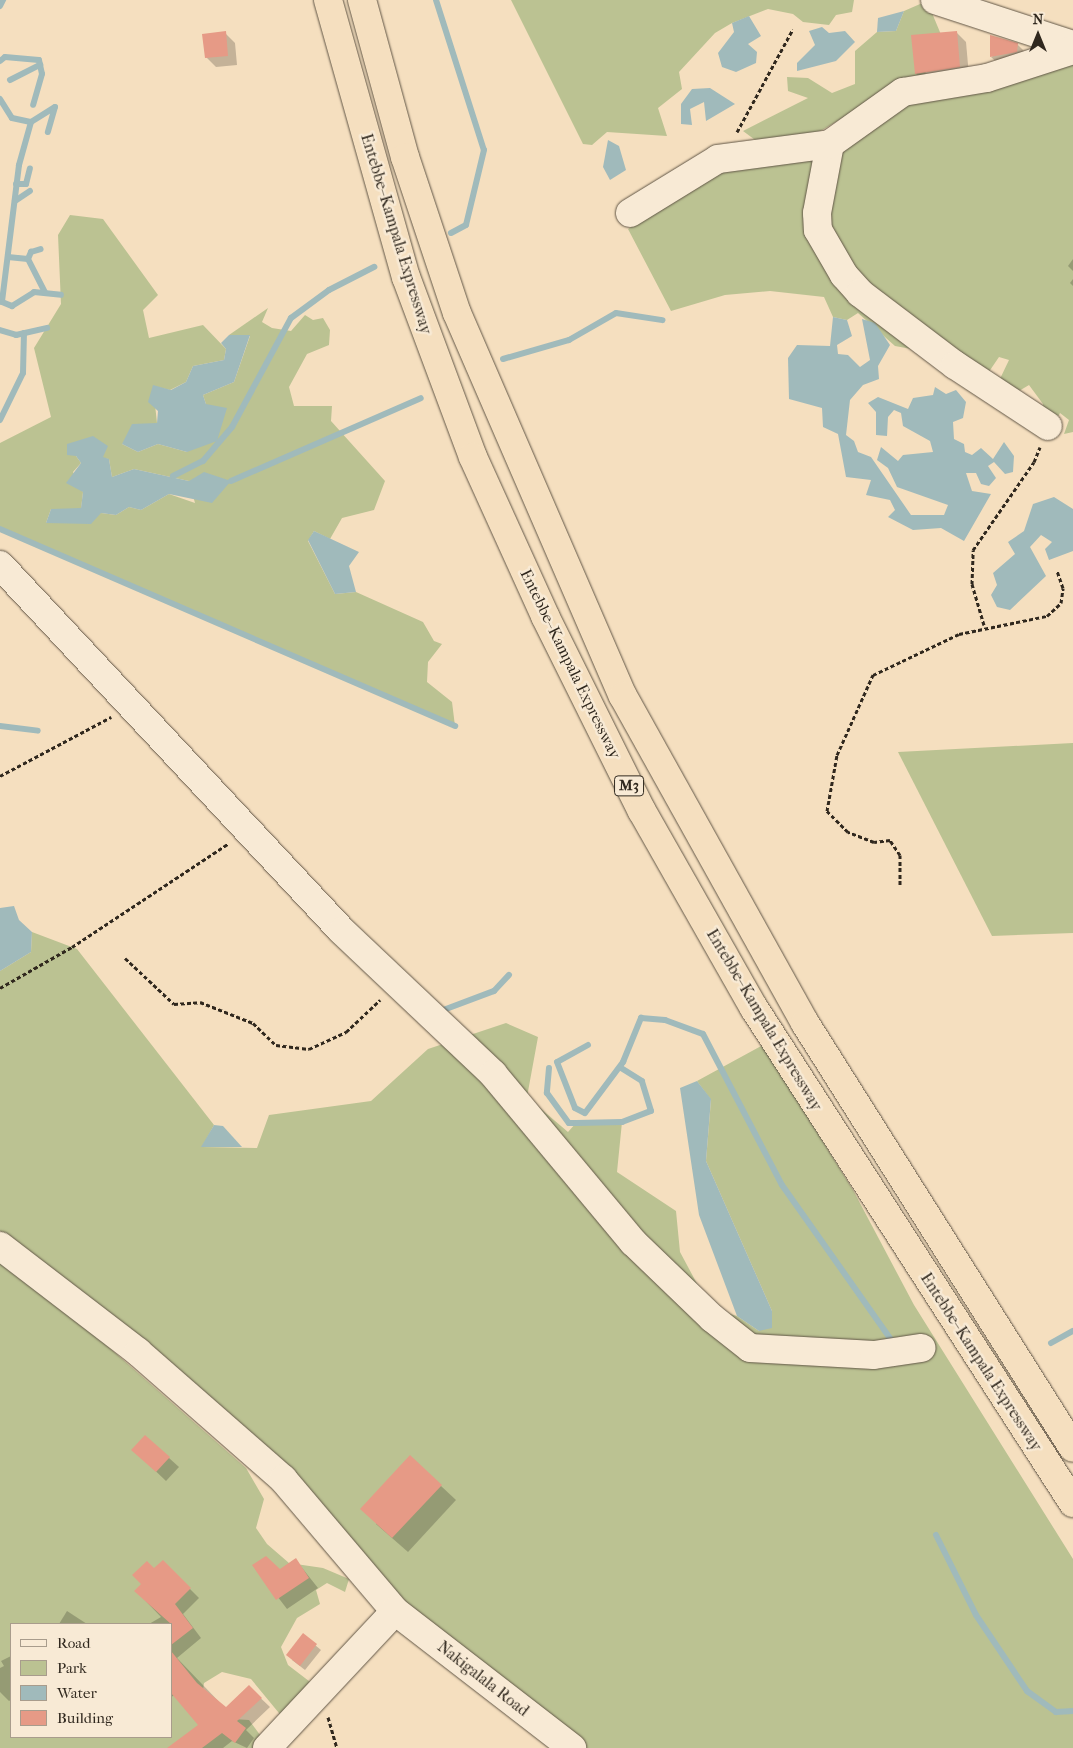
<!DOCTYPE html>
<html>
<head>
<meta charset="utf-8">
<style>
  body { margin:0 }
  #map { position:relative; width:1073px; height:1748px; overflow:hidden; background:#f5dfbf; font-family:"IM FELL French Canon",serif }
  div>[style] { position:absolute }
  .green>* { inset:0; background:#bbc292 }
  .water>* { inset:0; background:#a0babb }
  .shadow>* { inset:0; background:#0003 }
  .stream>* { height:6px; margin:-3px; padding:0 3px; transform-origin:3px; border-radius:3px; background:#a0babb }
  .building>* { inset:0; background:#e69a86 }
  .path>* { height:3px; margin-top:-1.5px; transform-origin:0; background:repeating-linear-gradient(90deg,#30281e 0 4px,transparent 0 6.5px) }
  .roads { filter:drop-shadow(0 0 1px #615646) drop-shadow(0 0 1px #615646) }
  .minor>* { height:28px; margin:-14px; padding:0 14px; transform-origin:14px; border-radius:14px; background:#f8ead5 }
  .highway>* { height:28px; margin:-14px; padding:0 14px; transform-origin:14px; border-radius:14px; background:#f5dfbf }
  span { translate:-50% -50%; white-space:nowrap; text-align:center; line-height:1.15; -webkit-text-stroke:5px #f8ead5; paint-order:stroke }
  .shield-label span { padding:1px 4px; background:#f8ead5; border:1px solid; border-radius:4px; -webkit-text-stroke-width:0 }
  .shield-label { font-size:15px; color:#30281e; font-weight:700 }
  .street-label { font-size:16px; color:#30281e }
  .legend { position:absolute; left:10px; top:1623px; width:162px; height:115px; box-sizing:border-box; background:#f8ead5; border:1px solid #a89c8c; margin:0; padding:6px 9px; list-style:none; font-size:15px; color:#30281e }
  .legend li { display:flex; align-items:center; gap:10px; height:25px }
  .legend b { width:25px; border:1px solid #a89c8c }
  .north { position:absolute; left:1013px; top:10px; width:50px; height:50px; -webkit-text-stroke:4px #f8ead5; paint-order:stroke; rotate:0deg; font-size:14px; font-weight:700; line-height:20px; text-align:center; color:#30281e }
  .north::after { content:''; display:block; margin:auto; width:18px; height:22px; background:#30281e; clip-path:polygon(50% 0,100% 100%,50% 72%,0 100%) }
</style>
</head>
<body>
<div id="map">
  <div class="green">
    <div style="clip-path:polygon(511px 0,854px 0,852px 12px,836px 15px,829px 25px,803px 22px,793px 14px,768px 9px,732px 23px,715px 33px,679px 72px,682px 89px,658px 108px,667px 136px,607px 132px,592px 145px,583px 144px)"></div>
    <div style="clip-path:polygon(927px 1px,942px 37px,926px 60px,925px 87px,844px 117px,802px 142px,766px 148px,743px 131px,808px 98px,788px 91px,787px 77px,808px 78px,832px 93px,855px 84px,855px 51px,877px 32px,896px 31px,904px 11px)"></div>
    <div style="clip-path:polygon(1073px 58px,1073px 432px,1064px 434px,1069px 420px,1060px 413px,1051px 429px,1041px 414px,1043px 404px,1029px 385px,1007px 398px,998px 383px,1009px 360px,999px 357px,984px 379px,922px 351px,895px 346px,858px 313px,847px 320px,833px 317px,824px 297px,770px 291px,725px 295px,671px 311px,628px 229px,723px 164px,835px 151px,905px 101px)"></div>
    <div style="clip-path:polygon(evenodd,70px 215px,103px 219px,158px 295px,143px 310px,149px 338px,203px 325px,226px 349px,224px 360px,193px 366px,186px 382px,170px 390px,153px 386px,157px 423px,122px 444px,138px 452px,158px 444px,187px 452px,206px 404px,203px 395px,234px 382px,250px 336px,229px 335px,268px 308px,262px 322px,272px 328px,291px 331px,305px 315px,313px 320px,323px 318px,330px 330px,329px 345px,307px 354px,289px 387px,294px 406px,332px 406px,331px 421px,385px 481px,374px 510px,342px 518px,330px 539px,314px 531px,308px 541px,335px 594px,356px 592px,423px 622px,434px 641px,442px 644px,428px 662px,427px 682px,452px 702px,455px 726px,0 529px,0 443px,51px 417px,34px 348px,61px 304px,58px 235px,70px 215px,76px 456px,109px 459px,112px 477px,134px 469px,189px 481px,195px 503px,169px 494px,141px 510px,129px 507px,116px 515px,101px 513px,46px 523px,51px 509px,81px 509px,83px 492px,73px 472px,81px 463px,76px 456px)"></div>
    <div style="clip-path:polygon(1073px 743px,1073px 933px,992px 936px,898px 752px)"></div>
    <div style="clip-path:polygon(32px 932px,77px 949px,214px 1125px,202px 1147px,257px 1148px,269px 1115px,371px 1101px,428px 1049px,506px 1023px,538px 1037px,527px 1097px,568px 1132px,576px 1123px,622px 1122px,617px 1172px,676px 1211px,680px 1252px,710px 1308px,737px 1316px,759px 1331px,772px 1311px,706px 1161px,711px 1100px,697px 1081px,763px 1045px,853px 1190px,914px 1305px,1073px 1559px,1073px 1748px,585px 1748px,396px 1609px,149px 1357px,0 1231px,0 971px,31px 952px)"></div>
    <div style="clip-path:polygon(evenodd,0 1257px,46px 1292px,246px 1468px,264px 1499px,256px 1528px,267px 1544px,289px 1563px,323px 1568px,349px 1579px,345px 1592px,327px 1583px,316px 1590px,320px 1604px,297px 1618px,281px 1647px,288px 1665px,318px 1688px,288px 1724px,251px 1679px,222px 1672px,204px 1683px,199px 1717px,249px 1720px,266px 1743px,261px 1748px,0 1748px,0 1257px,11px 1624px,171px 1624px,171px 1737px,11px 1737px,11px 1624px)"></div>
  </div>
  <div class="water">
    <div style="clip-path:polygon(904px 11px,896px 31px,877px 32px,878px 18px)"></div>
    <div style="clip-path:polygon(749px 16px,761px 36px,748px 44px,757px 52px,756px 63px,736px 72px,722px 67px,718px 53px,734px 32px,732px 23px)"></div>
    <div style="clip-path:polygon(822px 27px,829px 33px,845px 31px,855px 42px,836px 61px,797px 71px,797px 63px,815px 45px,809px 31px)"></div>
    <div style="clip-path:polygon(710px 88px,735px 104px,706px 121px,704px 102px,690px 109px,692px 125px,681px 124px,681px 104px,692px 89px)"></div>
    <div style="clip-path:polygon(608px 140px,619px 146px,626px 170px,610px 180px,603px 167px)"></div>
    <div style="clip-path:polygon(833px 317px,847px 320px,852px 336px,837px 345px,838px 354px,848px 355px,860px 367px,870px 360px,862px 319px,875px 323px,890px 345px,878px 366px,879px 379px,863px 385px,850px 400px,846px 435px,854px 441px,858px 452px,871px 457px,911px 515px,944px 515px,948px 505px,897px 487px,888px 468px,877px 460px,881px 447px,898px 461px,903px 455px,933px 452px,930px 441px,903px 426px,901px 413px,894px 410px,888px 417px,887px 436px,876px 435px,876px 412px,868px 403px,878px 397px,908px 409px,913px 398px,933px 395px,935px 387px,946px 394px,956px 390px,966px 402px,963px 418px,953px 422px,954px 439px,964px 444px,965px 452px,972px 455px,981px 448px,993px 459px,1004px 442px,1014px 456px,1013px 472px,1005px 474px,994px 462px,988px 466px,996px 478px,989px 486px,981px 484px,976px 473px,966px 473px,972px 491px,991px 494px,964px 541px,941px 528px,913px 530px,888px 517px,895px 510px,890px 500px,866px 495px,871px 480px,846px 477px,838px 434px,823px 427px,822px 408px,789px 399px,788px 358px,797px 345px,830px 346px)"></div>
    <div style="clip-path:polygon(229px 335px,250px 335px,234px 382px,203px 395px,206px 404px,227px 408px,217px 441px,187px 452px,158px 444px,138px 452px,122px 444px,132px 424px,157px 423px,158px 411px,148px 402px,153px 385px,171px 390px,186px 382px,193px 366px,224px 360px,226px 349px,221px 343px)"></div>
    <div style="clip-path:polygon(93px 436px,108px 446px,103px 457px,109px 459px,112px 477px,134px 469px,189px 481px,204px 472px,231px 481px,212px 503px,169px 494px,141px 510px,129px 507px,116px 515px,101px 513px,91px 524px,46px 523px,51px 509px,81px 508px,83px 492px,66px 483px,81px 463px,76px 456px,67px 455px,67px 444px)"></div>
    <div style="clip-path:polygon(1054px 497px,1073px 509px,1073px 551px,1049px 560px,1045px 549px,1052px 542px,1041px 535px,1030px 547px,1046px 576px,1010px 610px,997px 607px,991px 595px,997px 585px,993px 573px,1015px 554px,1008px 542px,1024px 531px,1033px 504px)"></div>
    <div style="clip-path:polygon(314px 531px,359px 552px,349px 566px,356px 592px,335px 594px,308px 540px)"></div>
    <div style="clip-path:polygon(14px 906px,19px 920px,32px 932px,31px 952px,0 971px,0 908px)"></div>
    <div style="clip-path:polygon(697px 1081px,711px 1099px,706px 1161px,772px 1311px,772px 1328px,759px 1331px,737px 1316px,699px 1215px,680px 1088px)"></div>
    <div style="clip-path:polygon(214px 1125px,223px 1126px,242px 1147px,201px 1147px)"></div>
  </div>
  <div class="shadow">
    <div style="clip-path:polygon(956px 32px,966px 42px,969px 76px,926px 83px,916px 74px)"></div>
    <div style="clip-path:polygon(225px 33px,235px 43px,237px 65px,216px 67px,206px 57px)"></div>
    <div style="clip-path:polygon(1017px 44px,1027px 54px,1001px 66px,991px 57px)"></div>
    <div style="clip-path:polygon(1073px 259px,1073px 271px,1068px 266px)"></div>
    <div style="clip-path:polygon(1073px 279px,1073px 286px,1070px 283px)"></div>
    <div style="clip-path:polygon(410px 1457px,456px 1500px,408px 1552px,376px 1524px)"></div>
    <div style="clip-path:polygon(169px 1458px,179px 1467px,166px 1481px,143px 1459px)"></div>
    <div style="clip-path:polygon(295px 1559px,318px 1588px,287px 1609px,254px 1566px,280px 1570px)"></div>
    <div style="clip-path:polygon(163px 1562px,199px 1598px,183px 1614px,201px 1638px,177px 1658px,226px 1709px,249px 1687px,270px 1707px,246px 1730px,254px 1738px,247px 1748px,232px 1741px,223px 1748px,178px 1748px,199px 1725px,175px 1695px,171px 1697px,171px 1624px,149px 1624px,161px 1617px,136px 1591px)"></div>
    <div style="clip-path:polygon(67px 1611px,87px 1624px,59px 1624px)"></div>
    <div style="clip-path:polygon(303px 1635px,321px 1650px,305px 1670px,292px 1660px)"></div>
    <div style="clip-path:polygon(11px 1656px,11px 1700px,9px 1701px,0 1692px,0 1668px,4px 1666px,1px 1661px)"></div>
  </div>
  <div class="stream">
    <div style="left:436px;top:0;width:157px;rotate:72.3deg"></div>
    <div style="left:484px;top:150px;width:77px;rotate:103.5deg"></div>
    <div style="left:466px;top:225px;width:17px;rotate:152deg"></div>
    <div style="left:0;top:6px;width:7px;rotate:-63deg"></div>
    <div style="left:0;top:61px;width:6px;rotate:-39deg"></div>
    <div style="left:5px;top:57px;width:34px;rotate:5deg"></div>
    <div style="left:39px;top:60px;width:14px;rotate:78deg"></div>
    <div style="left:42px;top:74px;width:32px;rotate:106deg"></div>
    <div style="left:10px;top:80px;width:34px;rotate:-27deg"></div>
    <div style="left:0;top:99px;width:22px;rotate:58deg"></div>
    <div style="left:12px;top:118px;width:19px;rotate:12deg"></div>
    <div style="left:31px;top:122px;width:45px;rotate:105.6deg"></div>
    <div style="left:19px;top:165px;width:138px;rotate:97.1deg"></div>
    <div style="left:2px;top:302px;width:11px;rotate:22deg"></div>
    <div style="left:12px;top:306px;width:26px;rotate:-32deg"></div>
    <div style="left:34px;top:292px;width:27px;rotate:6deg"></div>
    <div style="left:31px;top:122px;width:28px;rotate:-32deg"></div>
    <div style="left:55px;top:107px;width:26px;rotate:106deg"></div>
    <div style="left:16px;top:184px;width:10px"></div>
    <div style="left:26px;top:184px;width:16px;rotate:-76deg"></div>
    <div style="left:15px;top:201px;width:18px;rotate:-34deg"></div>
    <div style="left:8px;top:257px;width:20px;rotate:6deg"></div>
    <div style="left:28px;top:259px;width:8px;rotate:-67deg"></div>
    <div style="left:31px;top:252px;width:10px;rotate:-17deg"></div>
    <div style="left:28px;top:259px;width:38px;rotate:63deg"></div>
    <div style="left:0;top:330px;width:17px;rotate:17deg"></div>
    <div style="left:16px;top:335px;width:32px;rotate:-13deg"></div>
    <div style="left:503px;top:359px;width:69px;rotate:-16.1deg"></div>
    <div style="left:569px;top:340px;width:54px;rotate:-29.9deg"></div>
    <div style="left:616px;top:313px;width:47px;rotate:8.7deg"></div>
    <div style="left:0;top:420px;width:52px;rotate:-63.9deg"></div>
    <div style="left:23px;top:373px;width:40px;rotate:-88.6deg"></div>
    <div style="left:173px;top:476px;width:34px;rotate:-27deg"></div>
    <div style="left:203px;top:461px;width:45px;rotate:-49.5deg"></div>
    <div style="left:232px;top:427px;width:124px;rotate:-61.6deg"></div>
    <div style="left:291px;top:318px;width:47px;rotate:-36.4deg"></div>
    <div style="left:329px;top:290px;width:51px;rotate:-27.1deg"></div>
    <div style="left:231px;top:481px;width:207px;rotate:-23.6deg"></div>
    <div style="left:0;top:529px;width:496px;rotate:23.4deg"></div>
    <div style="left:0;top:726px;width:38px;rotate:7deg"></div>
    <div style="left:438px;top:1012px;width:60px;rotate:-20.6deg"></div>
    <div style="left:494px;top:991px;width:22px;rotate:-47deg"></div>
    <div style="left:588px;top:1045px;width:35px;rotate:151deg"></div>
    <div style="left:557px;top:1062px;width:49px;rotate:68.6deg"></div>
    <div style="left:575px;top:1108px;width:11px;rotate:27deg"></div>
    <div style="left:585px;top:1113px;width:64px;rotate:-53.3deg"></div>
    <div style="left:623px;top:1062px;width:48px;rotate:-67.8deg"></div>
    <div style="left:641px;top:1018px;width:24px;rotate:5deg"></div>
    <div style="left:665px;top:1020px;width:40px;rotate:20.2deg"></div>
    <div style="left:703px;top:1034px;width:170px;rotate:62.4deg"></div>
    <div style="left:782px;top:1185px;width:196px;rotate:54.8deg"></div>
    <div style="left:549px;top:1068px;width:25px;rotate:95deg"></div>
    <div style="left:547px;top:1093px;width:37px;rotate:54deg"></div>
    <div style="left:569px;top:1123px;width:7px"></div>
    <div style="left:576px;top:1123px;width:46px;rotate:-1.2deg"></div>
    <div style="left:622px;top:1122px;width:31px;rotate:-21deg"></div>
    <div style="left:651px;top:1111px;width:31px;rotate:-107deg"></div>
    <div style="left:642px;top:1081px;width:26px;rotate:-148deg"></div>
    <div style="left:1051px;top:1343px;width:25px;rotate:-29deg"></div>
    <div style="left:936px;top:1535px;width:89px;rotate:63.4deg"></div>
    <div style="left:976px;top:1615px;width:92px;rotate:56.1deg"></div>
    <div style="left:1027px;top:1691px;width:36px;rotate:36deg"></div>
    <div style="left:1056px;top:1712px;width:17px;rotate:-3deg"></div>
  </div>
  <div class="building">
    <div style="clip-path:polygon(226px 31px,228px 56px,205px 58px,202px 34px)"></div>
    <div style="clip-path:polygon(957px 31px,960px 67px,915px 74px,911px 35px)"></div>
    <div style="clip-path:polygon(990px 35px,1018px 43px,1017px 52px,990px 57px)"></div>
    <div style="clip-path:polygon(145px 1435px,170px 1457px,156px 1472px,131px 1450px)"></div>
    <div style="clip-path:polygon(410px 1455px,442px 1485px,392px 1538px,360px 1509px)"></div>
    <div style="clip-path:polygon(266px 1556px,280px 1569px,296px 1558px,309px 1578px,276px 1600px,252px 1565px)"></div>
    <div style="clip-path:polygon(163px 1560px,191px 1588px,175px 1604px,193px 1628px,171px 1645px,171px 1624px,134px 1591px,141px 1584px,132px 1575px,147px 1561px,154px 1568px)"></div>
    <div style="clip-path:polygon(303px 1633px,317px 1644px,300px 1666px,286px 1655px)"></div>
    <div style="clip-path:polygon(171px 1651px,197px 1683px,226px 1707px,249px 1685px,262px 1698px,237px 1721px,246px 1728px,235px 1743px,222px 1733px,202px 1748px,167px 1748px,198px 1725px,171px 1693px)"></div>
  </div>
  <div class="path">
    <div style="left:737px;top:132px;width:117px;rotate:-61.5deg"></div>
    <div style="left:984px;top:625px;width:43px;rotate:-106.3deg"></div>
    <div style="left:972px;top:584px;width:34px;rotate:-88deg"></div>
    <div style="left:973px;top:550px;width:107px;rotate:-55.3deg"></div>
    <div style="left:1034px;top:462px;width:16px;rotate:-68deg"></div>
    <div style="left:0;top:776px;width:126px;rotate:-28deg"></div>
    <div style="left:900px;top:885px;width:30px;rotate:-90deg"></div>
    <div style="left:900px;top:855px;width:18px;rotate:-124deg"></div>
    <div style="left:890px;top:840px;width:16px;rotate:173deg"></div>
    <div style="left:874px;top:842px;width:28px;rotate:-159deg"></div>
    <div style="left:848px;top:832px;width:30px;rotate:-135deg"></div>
    <div style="left:827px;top:811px;width:57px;rotate:-79.9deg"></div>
    <div style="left:837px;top:755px;width:88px;rotate:-65.8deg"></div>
    <div style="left:873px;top:675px;width:95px;rotate:-25.5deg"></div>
    <div style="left:959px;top:634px;width:90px;rotate:-11.6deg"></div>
    <div style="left:1047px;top:616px;width:19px;rotate:-43deg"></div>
    <div style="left:1061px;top:603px;width:15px;rotate:-82deg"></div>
    <div style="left:1063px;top:588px;width:18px;rotate:-109deg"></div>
    <div style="left:125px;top:958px;width:67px;rotate:43.2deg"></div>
    <div style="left:174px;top:1004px;width:26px;rotate:-4deg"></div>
    <div style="left:200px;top:1002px;width:57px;rotate:21.6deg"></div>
    <div style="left:253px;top:1023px;width:32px;rotate:44deg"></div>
    <div style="left:276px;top:1045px;width:33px;rotate:7deg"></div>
    <div style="left:309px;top:1049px;width:41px;rotate:-24.7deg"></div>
    <div style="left:346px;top:1032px;width:47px;rotate:-43.3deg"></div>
    <div style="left:0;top:988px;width:83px;rotate:-29.7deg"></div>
    <div style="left:72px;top:947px;width:188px;rotate:-33.5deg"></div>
    <div style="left:328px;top:1717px;width:32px;rotate:74deg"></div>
  </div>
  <div class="roads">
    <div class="minor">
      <div style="left:935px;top:0;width:145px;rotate:18.1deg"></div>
      <div style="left:830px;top:144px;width:70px;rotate:100.7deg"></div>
      <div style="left:817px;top:213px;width:17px;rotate:87deg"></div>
      <div style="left:818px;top:230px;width:52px;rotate:60deg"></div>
      <div style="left:844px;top:275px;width:24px;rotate:48deg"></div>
      <div style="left:860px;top:293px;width:119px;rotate:37.2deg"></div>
      <div style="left:955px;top:365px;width:111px;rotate:33.3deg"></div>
      <div style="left:630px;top:213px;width:103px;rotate:-31.5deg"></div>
      <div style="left:718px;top:159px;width:113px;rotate:-7.6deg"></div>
      <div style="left:830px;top:144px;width:90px;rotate:-35.5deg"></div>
      <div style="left:903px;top:92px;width:85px;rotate:-9.5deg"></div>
      <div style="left:987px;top:78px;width:90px;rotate:-18deg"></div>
      <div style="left:0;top:565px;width:501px;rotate:46.94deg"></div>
      <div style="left:342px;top:931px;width:208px;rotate:43.4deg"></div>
      <div style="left:493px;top:1074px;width:219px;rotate:50.2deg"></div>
      <div style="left:633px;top:1242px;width:110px;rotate:43.9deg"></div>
      <div style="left:712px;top:1318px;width:48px;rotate:38.3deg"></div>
      <div style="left:750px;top:1348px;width:124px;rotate:3.2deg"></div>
      <div style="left:874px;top:1355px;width:48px;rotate:-8.5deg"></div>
      <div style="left:0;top:1246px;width:174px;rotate:37.5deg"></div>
      <div style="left:138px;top:1352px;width:193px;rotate:41.2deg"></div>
      <div style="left:283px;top:1479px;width:173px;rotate:49.7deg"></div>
      <div style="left:395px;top:1611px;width:224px;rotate:37.7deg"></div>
      <div style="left:267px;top:1748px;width:187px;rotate:-46.9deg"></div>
    </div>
    <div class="highway">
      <div style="left:328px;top:0;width:288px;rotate:74.3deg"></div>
      <div style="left:406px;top:277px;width:192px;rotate:69.6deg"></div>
      <div style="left:473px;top:457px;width:175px;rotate:65.6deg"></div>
      <div style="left:545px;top:616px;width:218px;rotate:63.6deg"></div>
      <div style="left:642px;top:811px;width:227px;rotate:60.4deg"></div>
      <div style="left:754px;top:1008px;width:589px;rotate:57.2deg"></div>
      <div style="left:362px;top:0;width:163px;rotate:74.7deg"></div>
      <div style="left:405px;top:157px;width:164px;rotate:71.6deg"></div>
      <div style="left:457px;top:313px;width:417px;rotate:66.6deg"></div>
      <div style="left:623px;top:696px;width:374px;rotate:60.9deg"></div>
      <div style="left:805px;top:1023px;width:502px;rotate:57.76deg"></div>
    </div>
  </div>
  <div class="shield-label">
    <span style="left:629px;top:786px">M3</span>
  </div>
  <div class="street-label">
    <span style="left:396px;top:234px;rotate:73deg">Entebbe–Kampala Expressway</span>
    <span style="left:570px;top:664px;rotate:64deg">Entebbe–Kampala Expressway</span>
    <span style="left:764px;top:1020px;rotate:59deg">Entebbe–Kampala Expressway</span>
    <span style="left:981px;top:1362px;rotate:57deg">Entebbe–Kampala Expressway</span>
    <span style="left:483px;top:1679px;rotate:38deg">Nakigalala Road</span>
  </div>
  <ul class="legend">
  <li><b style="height:6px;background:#f8ead5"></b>Road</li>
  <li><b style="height:14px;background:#bbc292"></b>Park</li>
  <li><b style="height:14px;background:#a0babb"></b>Water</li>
  <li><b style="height:14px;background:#e69a86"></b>Building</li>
  </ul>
  <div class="north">N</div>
</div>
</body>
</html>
